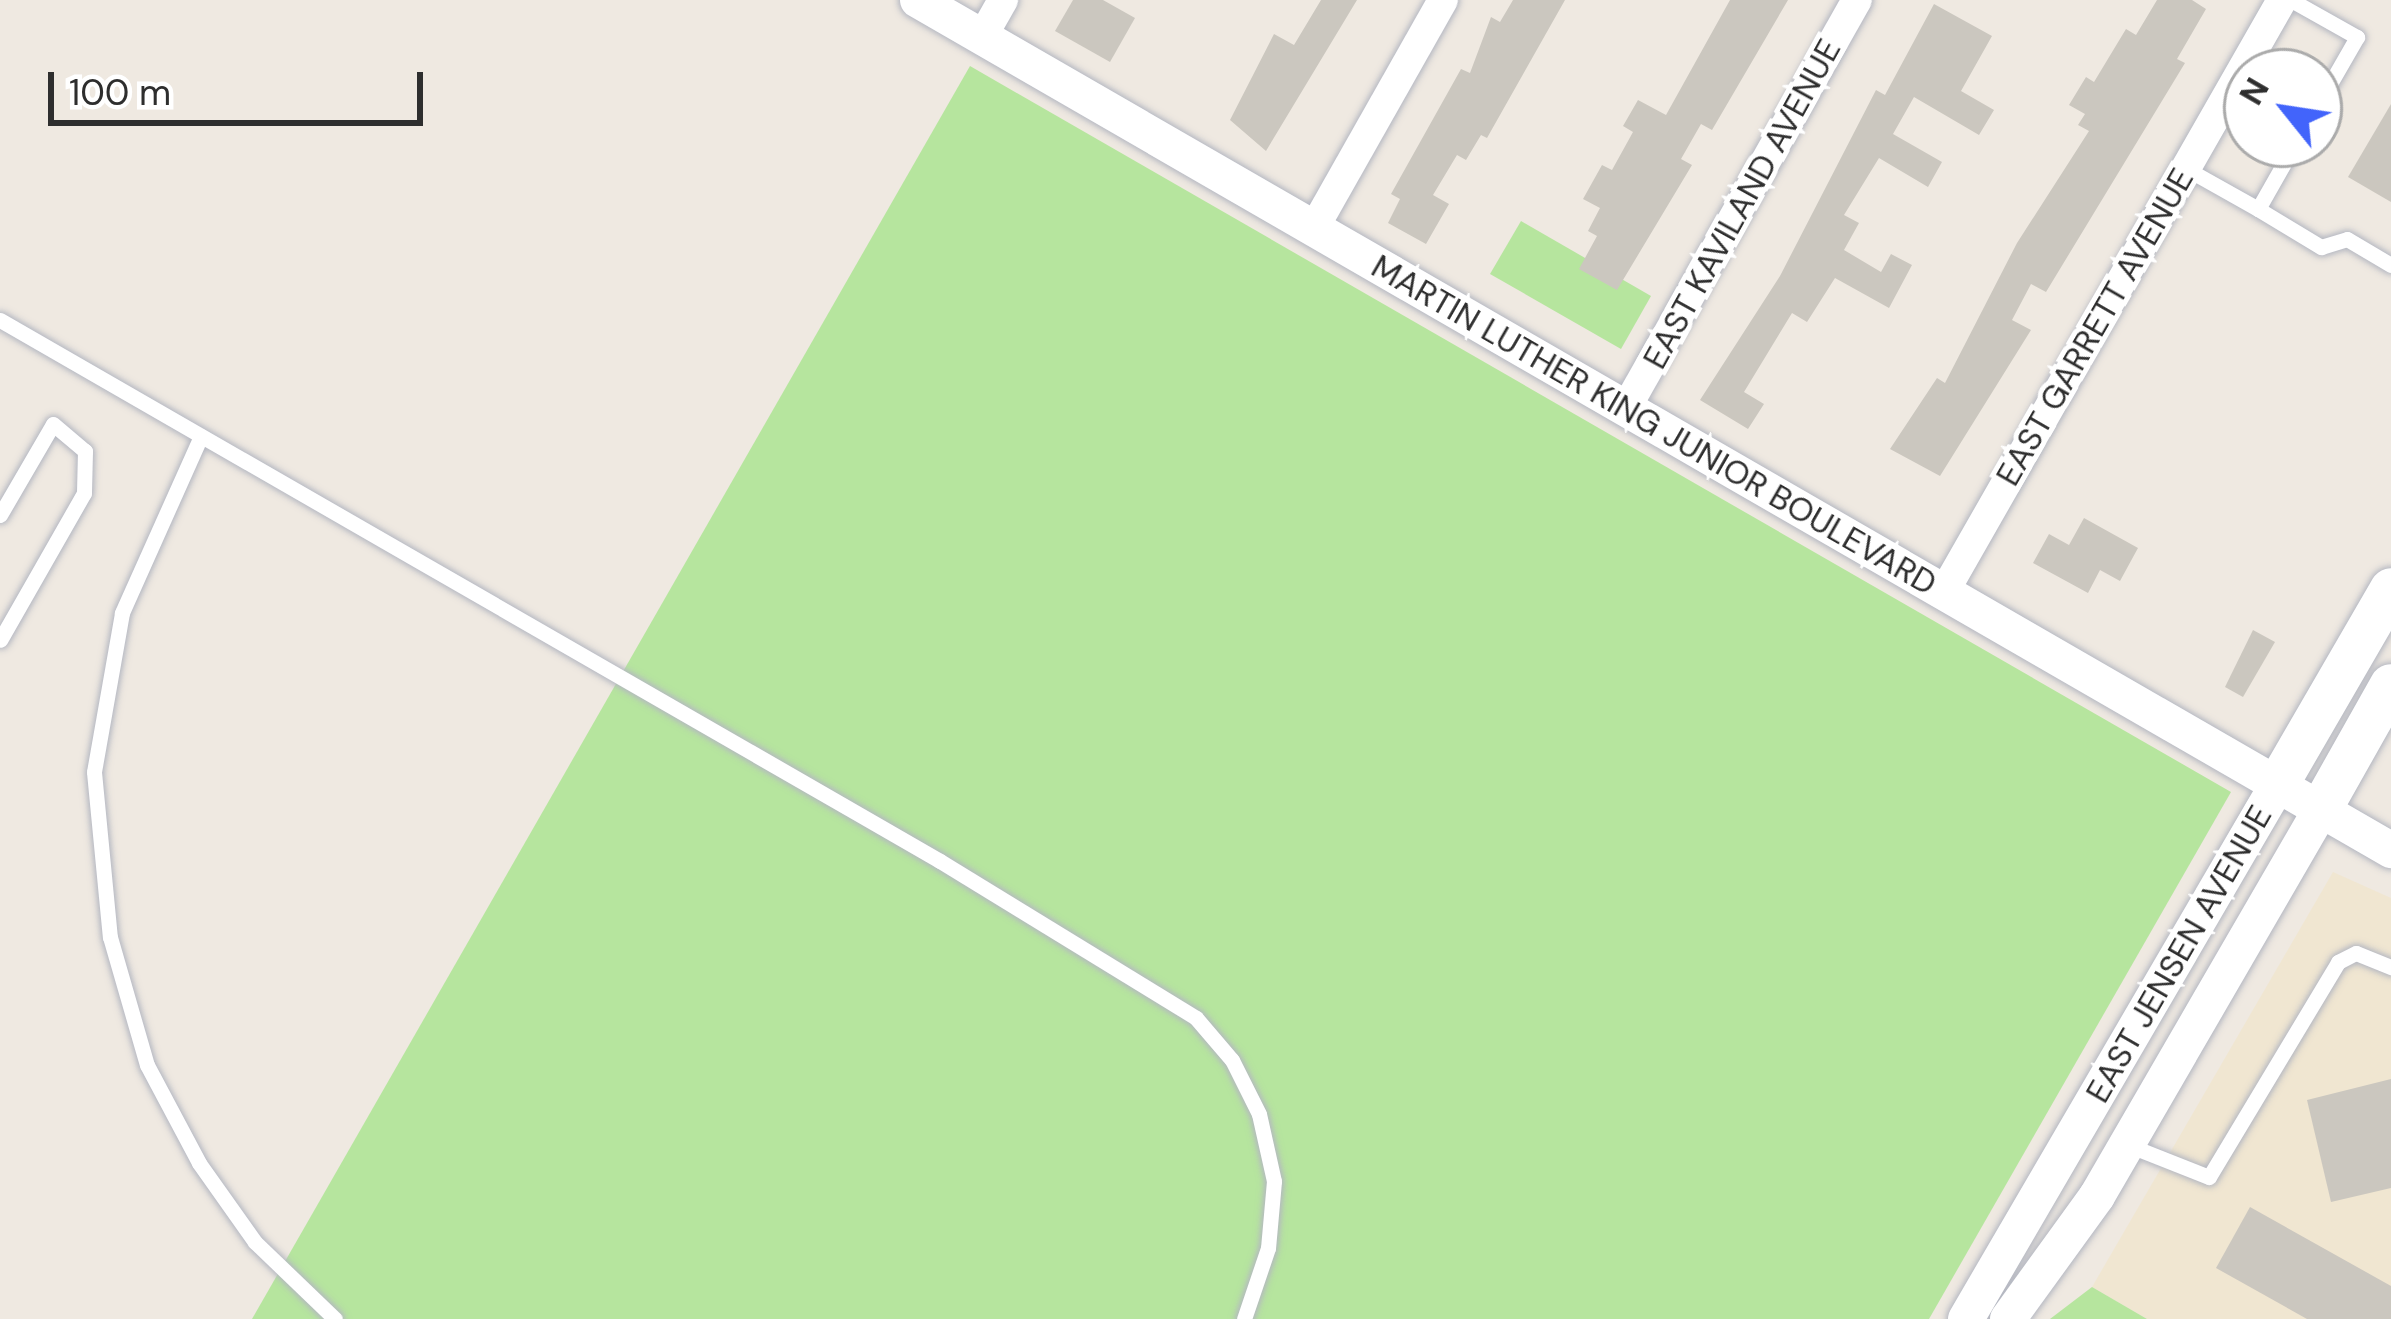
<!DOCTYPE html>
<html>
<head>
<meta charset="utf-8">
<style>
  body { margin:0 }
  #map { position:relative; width:2391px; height:1319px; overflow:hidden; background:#efe9e1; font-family:"DM Sans",sans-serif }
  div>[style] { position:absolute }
  .education>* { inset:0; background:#f0e6d1 }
  .green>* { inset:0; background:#b6e59e }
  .building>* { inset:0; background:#cbc7bf }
  .roads { filter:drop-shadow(0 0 3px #b4b7c1) drop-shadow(0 0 3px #b4b7c1) }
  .service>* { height:15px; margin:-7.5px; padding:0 7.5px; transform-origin:7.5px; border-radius:7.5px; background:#fff }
  .minor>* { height:30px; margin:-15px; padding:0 15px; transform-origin:15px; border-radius:15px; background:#fff }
  .tertiary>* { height:36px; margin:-18px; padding:0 18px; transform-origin:18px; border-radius:18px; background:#fff }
  .secondary>* { height:42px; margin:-21px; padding:0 21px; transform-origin:21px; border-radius:21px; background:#fff }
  span { translate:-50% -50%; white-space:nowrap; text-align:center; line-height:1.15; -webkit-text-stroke:10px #fff; paint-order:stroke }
  .street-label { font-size:33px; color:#2e2e2e }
  .north { position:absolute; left:2223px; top:48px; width:120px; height:120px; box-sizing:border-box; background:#fff; border:3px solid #ababab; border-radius:50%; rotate:300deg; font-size:33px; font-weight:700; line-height:48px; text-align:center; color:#2e2e2e }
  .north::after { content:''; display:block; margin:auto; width:42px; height:54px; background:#4264fb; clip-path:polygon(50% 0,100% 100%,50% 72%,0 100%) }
  .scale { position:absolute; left:48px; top:72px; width:375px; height:54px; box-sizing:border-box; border:6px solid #2e2e2e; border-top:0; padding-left:15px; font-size:36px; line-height:42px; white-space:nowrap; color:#2e2e2e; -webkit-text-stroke:9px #fff; paint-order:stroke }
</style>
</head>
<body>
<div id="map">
  <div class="education">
    <div style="clip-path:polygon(2333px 872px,2391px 898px,2391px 1319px,2147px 1319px,2092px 1287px)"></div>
  </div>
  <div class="green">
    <div style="clip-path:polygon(970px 66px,2231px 792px,1929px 1319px,252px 1319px)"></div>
    <div style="clip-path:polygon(1521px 221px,1651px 296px,1621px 349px,1490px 274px)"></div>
    <div style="clip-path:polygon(2092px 1287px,2147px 1319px,2050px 1319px)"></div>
  </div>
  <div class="building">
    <div style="clip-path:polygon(1073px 0,1103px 0,1135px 18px,1110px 62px,1055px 31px)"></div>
    <div style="clip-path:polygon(1321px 0,1357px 0,1266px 151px,1230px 120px,1274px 34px,1294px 45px)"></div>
    <div style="clip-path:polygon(1513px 0,1565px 0,1487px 138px,1481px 135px,1466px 160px,1457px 155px,1433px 195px,1449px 204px,1426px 244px,1388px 223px,1400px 199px,1391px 194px,1461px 69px,1470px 73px,1491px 17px,1500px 22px)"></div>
    <div style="clip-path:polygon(1730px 0,1788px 0,1712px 130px,1701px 124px,1681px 159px,1692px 165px,1617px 290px,1579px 269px,1597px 236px,1588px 231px,1600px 208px,1583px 199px,1602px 165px,1612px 170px,1633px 132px,1623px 126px,1638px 100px,1666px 115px)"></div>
    <div style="clip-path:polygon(2157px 0,2192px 0,2206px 9px,2177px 59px,2185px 63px,2046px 292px,2031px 284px,2012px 320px,2031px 330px,1940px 476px,1890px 449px,1937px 378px,1945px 383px,2017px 243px,2089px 131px,2078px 125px,2085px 114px,2069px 105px,2086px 77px,2094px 82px,2126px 29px,2136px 35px)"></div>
    <div style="clip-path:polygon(1934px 4px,1992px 36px,1961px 91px,1994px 110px,1979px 135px,1914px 97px,1893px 134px,1942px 162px,1928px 187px,1879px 158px,1844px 215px,1859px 223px,1844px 250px,1881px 272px,1891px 254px,1912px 265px,1889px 308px,1835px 278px,1807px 322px,1792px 313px,1744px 392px,1764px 404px,1748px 429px,1700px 400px,1780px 276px,1876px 90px,1885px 95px)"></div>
    <div style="clip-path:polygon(2391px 104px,2391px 202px,2348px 177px)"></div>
    <div style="clip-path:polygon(2084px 518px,2138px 548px,2120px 581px,2100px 570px,2088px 593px,2033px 563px,2049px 534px,2069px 545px)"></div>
    <div style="clip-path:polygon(2253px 630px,2275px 642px,2243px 697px,2225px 687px)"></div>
    <div style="clip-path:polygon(2391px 1079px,2391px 1188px,2331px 1202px,2307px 1100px)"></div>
    <div style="clip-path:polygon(2250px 1207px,2391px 1286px,2391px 1319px,2307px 1319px,2216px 1268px)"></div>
  </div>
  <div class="roads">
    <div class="service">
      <div style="left:2291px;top:0;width:76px;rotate:29.3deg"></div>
      <div style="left:2357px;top:37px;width:76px;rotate:119.9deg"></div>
      <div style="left:2185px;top:168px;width:84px;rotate:29.3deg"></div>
      <div style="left:2258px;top:209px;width:75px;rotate:-60.4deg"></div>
      <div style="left:2258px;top:209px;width:74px;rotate:31.1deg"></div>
      <div style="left:2321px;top:247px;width:27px;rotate:-17deg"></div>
      <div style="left:2347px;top:239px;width:51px;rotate:30.6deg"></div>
      <div style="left:0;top:320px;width:1085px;rotate:29.92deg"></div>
      <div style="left:940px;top:861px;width:300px;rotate:31.5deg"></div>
      <div style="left:1196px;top:1018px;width:55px;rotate:49.4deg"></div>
      <div style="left:1232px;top:1060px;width:60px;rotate:63.4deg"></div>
      <div style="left:1259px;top:1114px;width:69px;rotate:77.4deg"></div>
      <div style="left:1274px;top:1181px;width:67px;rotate:95.1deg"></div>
      <div style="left:1268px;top:1248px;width:75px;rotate:108.7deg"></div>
      <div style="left:201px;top:436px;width:194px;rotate:114.1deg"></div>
      <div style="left:122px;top:613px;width:161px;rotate:100deg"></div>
      <div style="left:94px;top:772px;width:166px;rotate:84.5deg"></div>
      <div style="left:110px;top:937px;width:133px;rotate:73.9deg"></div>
      <div style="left:147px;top:1065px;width:111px;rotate:62deg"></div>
      <div style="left:199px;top:1163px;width:97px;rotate:54.7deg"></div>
      <div style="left:255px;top:1242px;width:111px;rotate:43.9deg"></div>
      <div style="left:0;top:515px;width:105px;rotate:-59.8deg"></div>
      <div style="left:53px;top:424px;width:42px;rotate:40.2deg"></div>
      <div style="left:85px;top:451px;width:42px;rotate:91.4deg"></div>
      <div style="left:84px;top:493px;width:169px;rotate:119.7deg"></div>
      <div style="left:2128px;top:1145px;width:87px;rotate:21.6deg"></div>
      <div style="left:2209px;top:1177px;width:251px;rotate:-59deg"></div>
      <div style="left:2338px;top:962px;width:20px;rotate:-27deg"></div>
      <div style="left:2356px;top:953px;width:38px;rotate:22deg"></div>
    </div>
    <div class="minor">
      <div style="left:982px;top:37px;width:43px;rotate:-60.4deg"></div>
      <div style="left:1314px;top:228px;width:262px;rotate:-60.5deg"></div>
      <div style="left:1626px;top:408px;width:469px;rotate:-60.5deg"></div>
      <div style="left:1944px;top:592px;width:682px;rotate:-60.28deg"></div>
    </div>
    <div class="tertiary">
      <div style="left:918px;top:0;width:1701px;rotate:29.99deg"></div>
      <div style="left:1966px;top:1319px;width:619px;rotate:-59.75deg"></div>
      <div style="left:2008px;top:1319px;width:152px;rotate:-54.1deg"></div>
      <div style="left:2097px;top:1196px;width:447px;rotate:-59.9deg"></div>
    </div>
    <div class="secondary">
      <div style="left:2278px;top:784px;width:225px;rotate:-59.9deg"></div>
      <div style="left:2321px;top:809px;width:142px;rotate:-60.6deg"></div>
    </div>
  </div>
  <div class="street-label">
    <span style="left:1742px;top:204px;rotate:-61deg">EAST KAVILAND AVENUE</span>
    <span style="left:2095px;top:327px;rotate:-60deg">EAST GARRETT AVENUE</span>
    <span style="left:1654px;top:425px;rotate:30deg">MARTIN LUTHER KING JUNIOR BOULEVARD</span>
    <span style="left:2179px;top:954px;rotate:-60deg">EAST JENSEN AVENUE</span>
  </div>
  <div class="north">N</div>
  <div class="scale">100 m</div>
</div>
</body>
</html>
